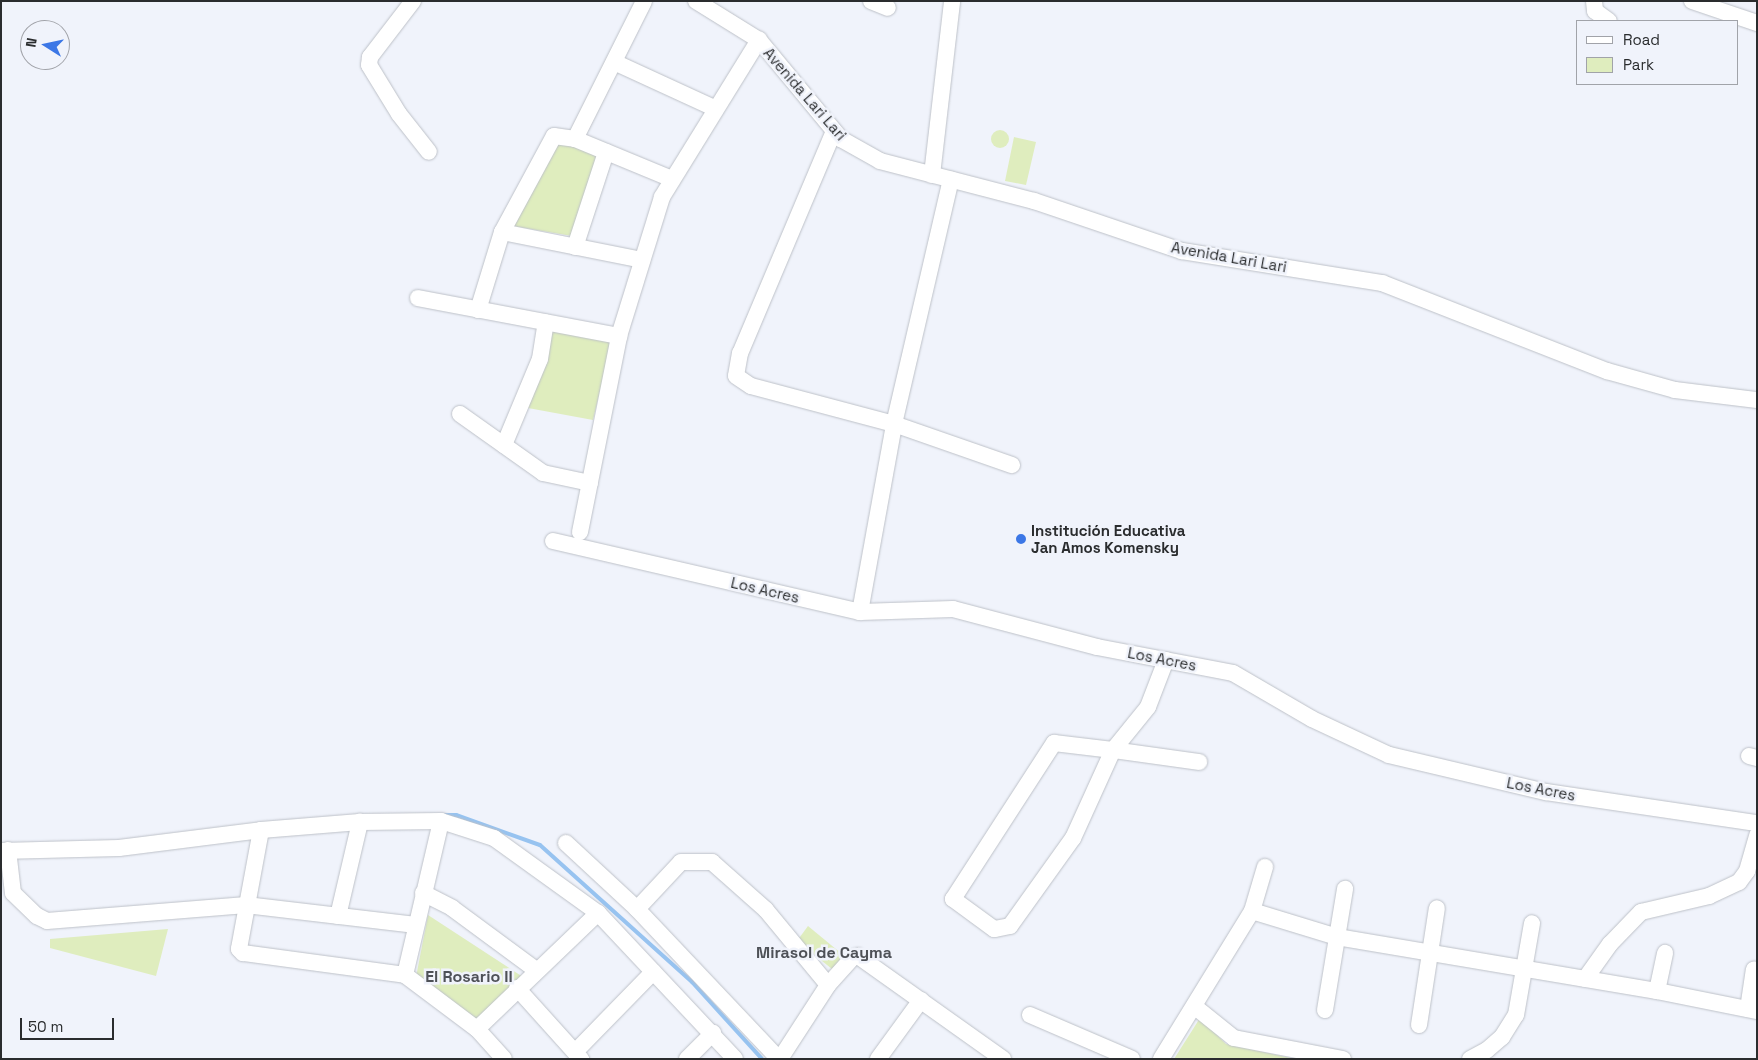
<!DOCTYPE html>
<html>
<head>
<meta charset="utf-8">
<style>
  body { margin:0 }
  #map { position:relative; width:1758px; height:1060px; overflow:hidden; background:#f0f3fb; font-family:"Space Grotesk",sans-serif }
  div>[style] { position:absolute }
  .green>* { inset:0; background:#dfedbe }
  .round { border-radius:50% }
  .stream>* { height:4px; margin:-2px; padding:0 2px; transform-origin:2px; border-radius:2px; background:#97c3f0 }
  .roads { filter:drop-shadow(0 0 1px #bdc1c8) drop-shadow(0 0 1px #bdc1c8) }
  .minor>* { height:16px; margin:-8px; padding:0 8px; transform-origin:8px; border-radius:8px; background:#fff }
  .dots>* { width:14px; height:14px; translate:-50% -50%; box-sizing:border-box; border:2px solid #f0f3fb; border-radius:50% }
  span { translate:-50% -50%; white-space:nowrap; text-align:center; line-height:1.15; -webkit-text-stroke:5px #f0f3fb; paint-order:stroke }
  .street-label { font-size:15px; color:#2a2c2e }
  .poi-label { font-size:15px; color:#2a2c2e; font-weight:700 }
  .left { translate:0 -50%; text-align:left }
  .neighbourhood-label { font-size:16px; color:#4e5157; font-weight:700 }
  .frame { position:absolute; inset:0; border:2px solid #2a2c2e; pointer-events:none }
  .legend { position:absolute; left:1576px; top:20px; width:162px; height:65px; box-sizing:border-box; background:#f0f3fb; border:1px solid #a1a3a9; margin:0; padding:6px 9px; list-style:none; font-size:15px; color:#2a2c2e }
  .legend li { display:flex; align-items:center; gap:10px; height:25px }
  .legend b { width:25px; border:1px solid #a1a3a9 }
  .north { position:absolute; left:20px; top:20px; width:50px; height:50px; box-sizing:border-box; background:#f0f3fb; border:1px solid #a1a3a9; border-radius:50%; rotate:280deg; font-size:14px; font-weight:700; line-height:20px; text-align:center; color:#2a2c2e }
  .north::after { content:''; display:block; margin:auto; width:18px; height:22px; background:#3c77e6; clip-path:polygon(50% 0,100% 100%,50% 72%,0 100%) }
  .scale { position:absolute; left:20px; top:1018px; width:94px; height:22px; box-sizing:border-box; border:2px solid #2a2c2e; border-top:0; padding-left:6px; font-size:15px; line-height:18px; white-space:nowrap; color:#2a2c2e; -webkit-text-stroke:4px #f0f3fb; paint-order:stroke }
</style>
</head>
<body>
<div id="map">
  <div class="green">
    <div class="round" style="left:991px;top:130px;width:18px;height:18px"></div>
    <div style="clip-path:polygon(1014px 137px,1036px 142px,1026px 185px,1005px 181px)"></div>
    <div style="clip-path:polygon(558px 143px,565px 143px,598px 156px,572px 236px,512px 226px)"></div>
    <div style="clip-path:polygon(551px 330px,612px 342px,593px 420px,528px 408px)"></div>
    <div style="clip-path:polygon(428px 915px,526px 979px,481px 1022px,416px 977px)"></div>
    <div style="clip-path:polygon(808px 926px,848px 959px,837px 973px,797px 941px)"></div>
    <div style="clip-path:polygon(168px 929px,156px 976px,50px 948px,50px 939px)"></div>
    <div style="clip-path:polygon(1200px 1018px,1226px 1044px,1296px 1059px,1174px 1059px)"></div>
  </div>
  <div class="stream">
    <div style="left:446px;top:815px;width:10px"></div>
    <div style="left:456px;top:815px;width:89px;rotate:19.7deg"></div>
    <div style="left:540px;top:845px;width:205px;rotate:42deg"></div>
    <div style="left:692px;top:982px;width:104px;rotate:47.7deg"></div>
  </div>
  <div class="roads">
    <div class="minor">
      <div style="left:413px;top:1px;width:71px;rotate:127.5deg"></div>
      <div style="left:370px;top:57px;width:8px;rotate:97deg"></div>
      <div style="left:369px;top:65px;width:57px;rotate:58.5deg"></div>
      <div style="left:399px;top:114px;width:48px;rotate:51.7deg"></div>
      <div style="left:696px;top:1px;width:74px;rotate:31.8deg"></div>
      <div style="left:759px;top:40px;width:129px;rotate:50.4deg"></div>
      <div style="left:841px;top:139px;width:45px;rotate:29.4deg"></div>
      <div style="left:880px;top:161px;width:159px;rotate:14.6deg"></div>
      <div style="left:1034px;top:201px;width:156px;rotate:18.7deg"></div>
      <div style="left:1182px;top:251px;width:203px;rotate:9.1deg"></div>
      <div style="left:1382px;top:283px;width:242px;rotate:21.4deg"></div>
      <div style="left:1607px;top:371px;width:71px;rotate:15.6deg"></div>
      <div style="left:1675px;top:390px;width:83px;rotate:7deg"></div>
      <div style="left:871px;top:1px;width:18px;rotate:22deg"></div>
      <div style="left:1594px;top:1px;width:10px;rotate:84deg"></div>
      <div style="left:1595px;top:11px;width:17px;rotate:36deg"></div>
      <div style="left:1692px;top:1px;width:69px;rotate:18.7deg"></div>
      <div style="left:614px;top:62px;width:112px;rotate:24.7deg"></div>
      <div style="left:834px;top:131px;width:241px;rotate:112.9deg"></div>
      <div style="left:740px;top:353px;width:23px;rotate:100deg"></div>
      <div style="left:736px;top:376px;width:18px;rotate:34deg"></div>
      <div style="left:751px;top:386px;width:148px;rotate:14.9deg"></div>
      <div style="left:894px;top:424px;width:125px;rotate:19.2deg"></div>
      <div style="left:575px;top:139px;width:154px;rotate:-63.4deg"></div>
      <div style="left:932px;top:175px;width:175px;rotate:-83.4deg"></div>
      <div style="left:502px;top:232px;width:143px;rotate:11.3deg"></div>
      <div style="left:575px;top:247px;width:100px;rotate:-71.9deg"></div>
      <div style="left:418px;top:298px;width:205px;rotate:10.7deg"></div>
      <div style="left:478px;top:310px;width:82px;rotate:-72.9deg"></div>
      <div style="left:502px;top:232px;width:109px;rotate:-61.6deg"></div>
      <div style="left:554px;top:136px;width:21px;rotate:8deg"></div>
      <div style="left:575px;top:139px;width:105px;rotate:22.4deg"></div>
      <div style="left:460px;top:414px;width:102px;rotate:35.4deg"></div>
      <div style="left:543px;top:473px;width:48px;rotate:12deg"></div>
      <div style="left:504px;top:445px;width:93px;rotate:-67.3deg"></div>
      <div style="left:540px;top:359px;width:37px;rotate:-81deg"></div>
      <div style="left:580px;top:532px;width:200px;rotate:-78.7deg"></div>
      <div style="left:619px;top:336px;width:145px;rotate:-72.8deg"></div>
      <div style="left:662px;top:197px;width:185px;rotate:-58.3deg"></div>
      <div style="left:553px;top:541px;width:315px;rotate:13deg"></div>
      <div style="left:860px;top:612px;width:93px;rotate:-1.8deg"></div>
      <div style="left:953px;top:609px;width:149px;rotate:14.8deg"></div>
      <div style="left:1097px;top:647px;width:138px;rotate:10.8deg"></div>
      <div style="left:1233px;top:673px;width:91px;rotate:30.2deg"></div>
      <div style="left:1312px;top:719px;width:85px;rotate:25.1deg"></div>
      <div style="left:1389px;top:755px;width:161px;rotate:13.3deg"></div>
      <div style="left:1546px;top:792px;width:213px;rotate:8.4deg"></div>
      <div style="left:860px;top:612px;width:191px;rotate:-79.7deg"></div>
      <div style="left:894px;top:424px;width:251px;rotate:-76.9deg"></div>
      <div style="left:1166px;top:660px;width:50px;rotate:111deg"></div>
      <div style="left:1148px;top:707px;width:55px;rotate:129.1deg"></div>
      <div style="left:1113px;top:750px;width:97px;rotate:114.4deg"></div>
      <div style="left:1073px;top:838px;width:108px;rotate:125.6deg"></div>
      <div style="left:1010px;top:926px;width:16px;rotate:169deg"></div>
      <div style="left:994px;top:929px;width:51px;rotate:-143.8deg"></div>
      <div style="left:953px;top:899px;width:186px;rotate:-57.1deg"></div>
      <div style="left:1054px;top:743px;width:59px;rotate:6.8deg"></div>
      <div style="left:1113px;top:750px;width:87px;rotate:7.9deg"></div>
      <div style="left:1749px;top:756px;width:8px;rotate:14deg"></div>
      <div style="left:261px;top:830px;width:121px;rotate:100.5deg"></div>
      <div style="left:239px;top:949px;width:6px;rotate:45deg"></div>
      <div style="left:243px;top:953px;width:163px;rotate:7.7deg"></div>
      <div style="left:405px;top:975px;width:90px;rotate:36.9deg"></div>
      <div style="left:477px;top:1029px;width:40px;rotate:48deg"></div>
      <div style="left:566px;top:843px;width:97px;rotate:42.9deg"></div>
      <div style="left:637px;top:909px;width:207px;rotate:46.6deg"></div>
      <div style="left:8px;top:850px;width:43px;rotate:83.4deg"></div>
      <div style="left:13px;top:893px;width:33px;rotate:44deg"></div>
      <div style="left:37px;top:916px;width:11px;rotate:27deg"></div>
      <div style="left:47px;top:921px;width:200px;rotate:-4.6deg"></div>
      <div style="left:246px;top:905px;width:171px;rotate:6.7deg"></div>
      <div style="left:1px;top:851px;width:118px;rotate:-1.5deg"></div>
      <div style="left:119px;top:848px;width:143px;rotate:-7.2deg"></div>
      <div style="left:261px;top:830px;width:99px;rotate:-4.6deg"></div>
      <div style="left:360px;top:822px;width:81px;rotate:-0.7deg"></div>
      <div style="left:441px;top:821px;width:56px;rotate:17.8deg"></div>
      <div style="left:494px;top:838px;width:128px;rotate:35.8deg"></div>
      <div style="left:598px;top:913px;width:200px;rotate:46.8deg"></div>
      <div style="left:423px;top:893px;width:33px;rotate:27deg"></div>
      <div style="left:452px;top:908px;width:104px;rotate:36.4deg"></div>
      <div style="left:637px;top:909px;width:64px;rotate:-46.9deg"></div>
      <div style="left:681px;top:862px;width:31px"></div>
      <div style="left:712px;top:862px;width:72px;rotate:41.6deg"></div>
      <div style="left:766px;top:910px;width:97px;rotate:50.4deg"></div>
      <div style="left:1252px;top:911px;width:46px;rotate:-73.5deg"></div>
      <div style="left:338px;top:916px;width:97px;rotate:-76.8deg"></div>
      <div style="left:405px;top:975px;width:158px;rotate:-76.8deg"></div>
      <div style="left:1585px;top:979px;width:43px;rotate:-54.5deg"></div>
      <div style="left:1610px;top:944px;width:45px;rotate:-45.9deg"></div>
      <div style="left:1641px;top:912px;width:70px;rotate:-13.2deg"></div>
      <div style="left:1709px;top:896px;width:33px;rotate:-25deg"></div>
      <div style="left:1739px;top:882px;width:14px;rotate:-54deg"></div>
      <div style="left:1747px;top:871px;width:37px;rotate:-74deg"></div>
      <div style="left:517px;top:988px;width:96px;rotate:48deg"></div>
      <div style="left:1657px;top:991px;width:39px;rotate:-78deg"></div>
      <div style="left:1194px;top:1006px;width:51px;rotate:38.7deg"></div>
      <div style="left:1234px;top:1038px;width:111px;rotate:10.9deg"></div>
      <div style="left:1748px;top:1009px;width:40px;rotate:-81.5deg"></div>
      <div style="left:1325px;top:1010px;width:123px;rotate:-80.6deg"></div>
      <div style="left:1030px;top:1015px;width:111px;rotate:23.3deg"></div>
      <div style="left:1419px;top:1025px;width:118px;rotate:-81.3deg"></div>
      <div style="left:477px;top:1029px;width:168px;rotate:-43.8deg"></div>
      <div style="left:575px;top:1052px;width:112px;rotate:-45.7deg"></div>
      <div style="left:687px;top:1059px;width:37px;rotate:-45deg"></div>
      <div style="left:780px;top:1059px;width:88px;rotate:-57deg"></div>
      <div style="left:828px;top:985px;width:36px;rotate:-48deg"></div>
      <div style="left:852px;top:958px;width:6px;rotate:-18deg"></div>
      <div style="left:858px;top:956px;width:178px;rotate:35.4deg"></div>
      <div style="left:878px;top:1059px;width:73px;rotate:-53.9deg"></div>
      <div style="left:1161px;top:1059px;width:174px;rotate:-58.4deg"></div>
      <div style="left:1252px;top:911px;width:89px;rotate:17deg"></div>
      <div style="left:1337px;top:937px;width:325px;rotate:9.6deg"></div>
      <div style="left:1657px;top:991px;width:102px;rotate:11.3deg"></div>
      <div style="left:1470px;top:1059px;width:19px;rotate:-28deg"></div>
      <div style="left:1487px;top:1050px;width:20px;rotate:-41deg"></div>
      <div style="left:1502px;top:1037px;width:26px;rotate:-58deg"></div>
      <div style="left:1516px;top:1015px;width:93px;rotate:-80.1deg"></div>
    </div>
  </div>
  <div class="dots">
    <div style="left:1021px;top:539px;background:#3c77e6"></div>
  </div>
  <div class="street-label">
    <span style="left:805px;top:94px;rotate:49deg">Avenida Lari Lari</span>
    <span style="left:1229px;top:257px;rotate:10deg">Avenida Lari Lari</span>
    <span style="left:765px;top:590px;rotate:13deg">Los Acres</span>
    <span style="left:1162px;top:659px;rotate:11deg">Los Acres</span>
    <span style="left:1541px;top:789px;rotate:11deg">Los Acres</span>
  </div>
  <div class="poi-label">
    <span class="left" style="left:1031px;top:539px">Institución Educativa<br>Jan Amos Komensky</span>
  </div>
  <div class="neighbourhood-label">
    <span style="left:824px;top:953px">Mirasol de Cayma</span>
    <span style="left:469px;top:977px">El Rosario II</span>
  </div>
  <div class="frame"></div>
  <ul class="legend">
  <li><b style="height:6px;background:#fff"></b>Road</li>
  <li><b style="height:14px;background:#dfedbe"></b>Park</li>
  </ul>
  <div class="north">N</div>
  <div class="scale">50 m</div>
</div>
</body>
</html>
